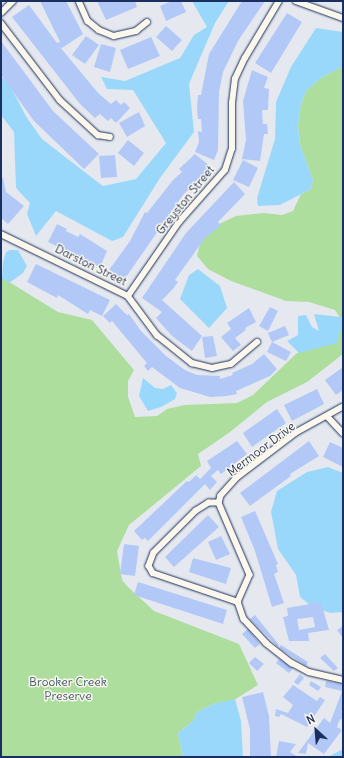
<!DOCTYPE html>
<html>
<head>
<meta charset="utf-8">
<style>
  body { margin:0 }
  #map { position:relative; width:344px; height:758px; overflow:hidden; background:#e5e9ef; font-family:Delius,sans-serif }
  div>[style] { position:absolute }
  .green>* { inset:0; background:#adde9e }
  .water>* { inset:0; background:#9ad8fb }
  .building>* { inset:0; background:#b2c8f7 }
  .roads { filter:drop-shadow(0 0 1px #1b2f5e) drop-shadow(0 0 1px #1b2f5e) }
  .minor>* { height:5.5px; margin:-2.75px; padding:0 2.75px; transform-origin:2.75px; border-radius:2.75px; background:#fbf7ec }
  span { translate:-50% -50%; white-space:nowrap; text-align:center; line-height:1.15; -webkit-text-stroke:3px #fbf7ec; paint-order:stroke }
  .street-label { font-size:12px; color:#1b2f5e }
  .park-label { font-size:12px; color:#405b6e }
  .frame { position:absolute; inset:0; border:2px solid #1b2f5e; pointer-events:none }
  .north { position:absolute; left:296px; top:710px; width:40px; height:40px; -webkit-text-stroke:3px #fbf7ec; paint-order:stroke; rotate:334deg; font-size:11px; font-weight:700; line-height:16px; text-align:center; color:#1b2f5e }
  .north::after { content:''; display:block; margin:auto; width:14px; height:18px; background:#1b2f5e; clip-path:polygon(50% 0,100% 100%,50% 72%,0 100%) }
</style>
</head>
<body>
<div id="map">
  <div class="green">
    <div style="clip-path:polygon(343px 66px,343px 354px,307px 382px,267px 402px,230px 432px,198px 454px,201px 466px,129px 525px,117px 551px,122px 580px,127px 586px,154px 611px,239px 644px,258px 685px,234px 700px,216px 703px,197px 712px,193px 721px,178px 733px,183px 757px,1px 757px,1px 277px,58px 312px,92px 320px,134px 370px,128px 381px,128px 397px,135px 417px,157px 416px,167px 409px,185px 405px,237px 403px,253px 395px,297px 353px,304px 351px,343px 322px,335px 310px,309px 302px,286px 301px,231px 281px,208px 269px,197px 256px,201px 240px,217px 225px,236px 216px,264px 213px,282px 215px,293px 211px,301px 194px,311px 189px,313px 180px,300px 145px,298px 125px,301px 104px,306px 91px,321px 78px)"></div>
  </div>
  <div class="water">
    <div style="clip-path:polygon(192px 1px,229px 1px,215px 23px,189px 84px,194px 132px,160px 178px,123px 237px,112px 241px,56px 211px,36px 236px,27px 214px,30px 203px,16px 188px,14px 132px,1px 115px,1px 79px,3px 78px,10px 86px,27px 118px,42px 139px,95px 180px,103px 186px,136px 179px,166px 143px,133px 90px,107px 89px,101px 77px,125px 81px,180px 58px,194px 35px,207px 27px)"></div>
    <div style="clip-path:polygon(316px 28px,343px 32px,343px 66px,321px 78px,306px 91px,301px 104px,298px 125px,300px 145px,313px 180px,311px 189px,280px 205px,258px 206px,257px 198px,275px 139px,276px 102px,291px 67px)"></div>
    <div style="clip-path:polygon(10px 250px,18px 250px,27px 266px,23px 273px,9px 283px,2px 278px,3px 262px,6px 252px)"></div>
    <div style="clip-path:polygon(198px 269px,220px 286px,227px 308px,209px 328px,180px 299px,189px 275px)"></div>
    <div style="clip-path:polygon(314px 314px,340px 317px,343px 322px,337px 343px,299px 353px,287px 341px,298px 335px,298px 316px,306px 315px,312px 327px,319px 331px)"></div>
    <div style="clip-path:polygon(143px 378px,155px 388px,163px 389px,171px 385px,177px 393px,175px 399px,161px 407px,148px 411px,139px 396px)"></div>
    <div style="clip-path:polygon(328px 467px,343px 473px,343px 612px,330px 613px,310px 605px,300px 597px,296px 575px,278px 549px,271px 512px,277px 491px,307px 472px)"></div>
    <div style="clip-path:polygon(235px 699px,241px 721px,243px 757px,183px 757px,178px 733px,193px 721px,197px 712px,216px 703px)"></div>
    <div style="clip-path:polygon(343px 749px,343px 757px,328px 757px)"></div>
  </div>
  <div class="building">
    <div style="clip-path:polygon(40px 1px,66px 1px,83px 34px,62px 48px,60px 47px,98px 93px,111px 104px,116px 100px,121px 105px,124px 102px,130px 108px,116px 123px,111px 118px,108px 121px,100px 114px,95px 118px,80px 104px,12px 17px,29px 5px,57px 43px,60px 42px)"></div>
    <div style="clip-path:polygon(97px 1px,135px 1px,137px 7px,106px 20px)"></div>
    <div style="clip-path:polygon(172px 1px,181px 1px,186px 12px,166px 21px,160px 6px)"></div>
    <div style="clip-path:polygon(242px 1px,265px 1px,238px 41px,223px 72px,219px 92px,218px 150px,214px 160px,195px 152px,199px 142px,198px 131px,202px 132px,201px 119px,198px 119px,197px 109px,198px 95px,201px 95px,209px 54px)"></div>
    <div style="clip-path:polygon(287px 13px,302px 22px,271px 73px,255px 63px)"></div>
    <div style="clip-path:polygon(166px 26px,182px 40px,172px 51px,156px 37px)"></div>
    <div style="clip-path:polygon(86px 36px,99px 45px,85px 64px,72px 55px)"></div>
    <div style="clip-path:polygon(151px 37px,160px 56px,128px 69px,120px 50px)"></div>
    <div style="clip-path:polygon(1px 41px,53px 111px,99px 154px,84px 169px,34px 121px,1px 75px)"></div>
    <div style="clip-path:polygon(101px 44px,116px 48px,110px 72px,94px 67px)"></div>
    <div style="clip-path:polygon(252px 70px,268px 77px,264px 88px,269px 89px,268px 110px,262px 110px,263px 124px,267px 124px,268px 134px,264px 134px,260px 161px,242px 159px,246px 140px,243px 101px)"></div>
    <div style="clip-path:polygon(139px 112px,145px 126px,127px 137px,119px 123px)"></div>
    <div style="clip-path:polygon(128px 140px,144px 153px,134px 166px,118px 153px)"></div>
    <div style="clip-path:polygon(195px 154px,211px 167px,183px 195px,124px 280px,109px 270px,130px 241px,145px 212px,147px 213px,173px 180px,182px 172px,179px 169px)"></div>
    <div style="clip-path:polygon(115px 155px,117px 177px,101px 178px,99px 156px)"></div>
    <div style="clip-path:polygon(243px 160px,258px 168px,249px 187px,233px 180px)"></div>
    <div style="clip-path:polygon(1px 178px,3px 178px,6px 192px,24px 206px,8px 224px,1px 218px)"></div>
    <div style="clip-path:polygon(234px 182px,245px 194px,218px 222px,221px 225px,205px 238px,175px 280px,178px 282px,172px 290px,162px 300px,202px 336px,192px 351px,172px 336px,156px 318px,162px 312px,142px 298px,186px 233px)"></div>
    <div style="clip-path:polygon(57px 224px,67px 229px,66px 231px,78px 237px,80px 234px,107px 251px,100px 267px,48px 242px)"></div>
    <div style="clip-path:polygon(36px 264px,110px 300px,102px 316px,90px 310px,88px 314px,58px 295px,57px 298px,27px 282px)"></div>
    <div style="clip-path:polygon(116px 304px,127px 315px,129px 314px,141px 331px,166px 356px,185px 370px,197px 375px,220px 376px,220px 379px,233px 375px,232px 373px,252px 364px,264px 354px,277px 369px,270px 376px,236px 391px,237px 394px,227px 396px,210px 397px,180px 388px,152px 367px,148px 371px,144px 366px,147px 363px,112px 321px,110px 323px,103px 316px)"></div>
    <div style="clip-path:polygon(270px 307px,278px 311px,268px 331px,259px 326px)"></div>
    <div style="clip-path:polygon(249px 308px,256px 322px,245px 328px,246px 330px,235px 338px,241px 345px,233px 351px,221px 337px,231px 329px,227px 323px)"></div>
    <div style="clip-path:polygon(285px 326px,289px 335px,272px 342px,268px 333px)"></div>
    <div style="clip-path:polygon(213px 336px,217px 356px,205px 358px,202px 337px)"></div>
    <div style="clip-path:polygon(272px 342px,291px 352px,286px 361px,267px 352px)"></div>
    <div style="clip-path:polygon(343px 367px,343px 390px,336px 395px,325px 380px)"></div>
    <div style="clip-path:polygon(317px 389px,324px 404px,292px 421px,284px 405px)"></div>
    <div style="clip-path:polygon(277px 409px,286px 423px,252px 447px,243px 433px)"></div>
    <div style="clip-path:polygon(237px 441px,247px 454px,221px 474px,218px 470px,211px 476px,217px 482px,210px 490px,205px 484px,148px 541px,145px 538px,142px 540px,134px 531px,187px 481px,189px 482px,196px 475px,200px 479px,211px 468px,207px 461px)"></div>
    <div style="clip-path:polygon(309px 441px,319px 456px,290px 474px,291px 476px,250px 506px,240px 493px)"></div>
    <div style="clip-path:polygon(330px 442px,343px 448px,343px 467px,323px 457px)"></div>
    <div style="clip-path:polygon(255px 511px,278px 564px,276px 565px,278px 572px,274px 574px,284px 603px,272px 607px,255px 551px,241px 517px)"></div>
    <div style="clip-path:polygon(208px 515px,219px 527px,174px 567px,165px 557px)"></div>
    <div style="clip-path:polygon(221px 536px,230px 554px,216px 560px,208px 542px)"></div>
    <div style="clip-path:polygon(124px 544px,139px 546px,135px 576px,120px 574px)"></div>
    <div style="clip-path:polygon(193px 558px,231px 568px,226px 584px,189px 572px)"></div>
    <div style="clip-path:polygon(138px 582px,227px 610px,223px 624px,134px 595px)"></div>
    <div style="clip-path:polygon(evenodd,321px 602px,329px 630px,308px 633px,309px 641px,289px 641px,283px 617px,288px 616px,287px 608px,321px 602px,313px 617px,315px 627px,299px 630px,297px 619px,313px 617px)"></div>
    <div style="clip-path:polygon(255px 615px,279px 645px,278px 647px,250px 619px)"></div>
    <div style="clip-path:polygon(343px 626px,343px 638px,337px 630px)"></div>
    <div style="clip-path:polygon(248px 629px,260px 644px,255px 648px,242px 634px)"></div>
    <div style="clip-path:polygon(281px 645px,308px 662px,306px 666px,279px 648px)"></div>
    <div style="clip-path:polygon(325px 654px,338px 668px,334px 671px,320px 658px)"></div>
    <div style="clip-path:polygon(255px 657px,264px 664px,257px 671px,249px 663px)"></div>
    <div style="clip-path:polygon(279px 659px,293px 668px,289px 673px,276px 663px)"></div>
    <div style="clip-path:polygon(300px 674px,304px 678px,298px 685px,294px 682px)"></div>
    <div style="clip-path:polygon(311px 681px,321px 687px,318px 691px,309px 685px)"></div>
    <div style="clip-path:polygon(326px 681px,343px 684px,343px 720px,340px 719px,337px 727px,342px 730px,324px 754px,308px 743px,306px 754px,298px 753px,324px 718px,330px 723px,342px 691px,325px 687px)"></div>
    <div style="clip-path:polygon(293px 685px,317px 701px,320px 697px,325px 700px,307px 727px,281px 714px,279px 717px,275px 716px,276px 709px,288px 713px,293px 705px,283px 697px)"></div>
    <div style="clip-path:polygon(263px 692px,269px 716px,271px 757px,250px 757px,250px 729px,242px 697px)"></div>
    <div style="clip-path:polygon(279px 741px,296px 744px,290px 752px,298px 757px,276px 757px)"></div>
  </div>
  <div class="roads">
    <div class="minor">
      <div style="left:79px;top:1px;width:22px;rotate:66deg"></div>
      <div style="left:88px;top:21px;width:14px;rotate:39deg"></div>
      <div style="left:99px;top:30px;width:16px;rotate:22deg"></div>
      <div style="left:114px;top:36px;width:23px;rotate:-13deg"></div>
      <div style="left:136px;top:31px;width:14px;rotate:-39deg"></div>
      <div style="left:296px;top:1px;width:50px;rotate:19.9deg"></div>
      <div style="left:1px;top:13px;width:17px;rotate:-45deg"></div>
      <div style="left:1px;top:23px;width:97px;rotate:52.5deg"></div>
      <div style="left:60px;top:100px;width:52px;rotate:42.6deg"></div>
      <div style="left:98px;top:135px;width:12px;rotate:9deg"></div>
      <div style="left:1px;top:234px;width:141px;rotate:26deg"></div>
      <div style="left:128px;top:296px;width:49px;rotate:53.4deg"></div>
      <div style="left:157px;top:335px;width:45px;rotate:38.7deg"></div>
      <div style="left:192px;top:363px;width:21px;rotate:14deg"></div>
      <div style="left:212px;top:368px;width:19px;rotate:-12deg"></div>
      <div style="left:231px;top:364px;width:34px;rotate:-40deg"></div>
      <div style="left:128px;top:296px;width:90px;rotate:-55.4deg"></div>
      <div style="left:179px;top:222px;width:69px;rotate:-48.5deg"></div>
      <div style="left:225px;top:170px;width:22px;rotate:-72deg"></div>
      <div style="left:232px;top:149px;width:46px;rotate:-90deg"></div>
      <div style="left:232px;top:103px;width:24px;rotate:-83deg"></div>
      <div style="left:235px;top:79px;width:23px;rotate:-65deg"></div>
      <div style="left:245px;top:58px;width:66px;rotate:-59.2deg"></div>
      <div style="left:343px;top:407px;width:54px;rotate:151deg"></div>
      <div style="left:296px;top:433px;width:74px;rotate:142.7deg"></div>
      <div style="left:237px;top:478px;width:24px;rotate:132deg"></div>
      <div style="left:221px;top:496px;width:7px;rotate:106deg"></div>
      <div style="left:219px;top:503px;width:78px;rotate:66.7deg"></div>
      <div style="left:250px;top:575px;width:30px;rotate:114deg"></div>
      <div style="left:238px;top:602px;width:18px;rotate:71deg"></div>
      <div style="left:244px;top:619px;width:33px;rotate:47deg"></div>
      <div style="left:266px;top:643px;width:33px;rotate:38deg"></div>
      <div style="left:292px;top:663px;width:19px;rotate:28deg"></div>
      <div style="left:309px;top:672px;width:35px;rotate:13deg"></div>
      <div style="left:328px;top:417px;width:22px;rotate:47deg"></div>
      <div style="left:219px;top:503px;width:10px;rotate:180deg"></div>
      <div style="left:209px;top:503px;width:15px;rotate:148deg"></div>
      <div style="left:196px;top:511px;width:59px;rotate:135deg"></div>
      <div style="left:154px;top:553px;width:14px;rotate:111deg"></div>
      <div style="left:149px;top:566px;width:8px;rotate:60deg"></div>
      <div style="left:153px;top:573px;width:90px;rotate:18.8deg"></div>
    </div>
  </div>
  <div class="street-label">
    <span style="left:185px;top:200px;rotate:-51deg">Greyston Street</span>
    <span style="left:91px;top:265px;rotate:26deg">Darston Street</span>
    <span style="left:261px;top:449px;rotate:-37deg">Mermoor Drive</span>
  </div>
  <div class="park-label">
    <span style="left:68px;top:689px">Brooker Creek<br>Preserve</span>
  </div>
  <div class="frame"></div>
  <div class="north">N</div>
</div>
</body>
</html>
